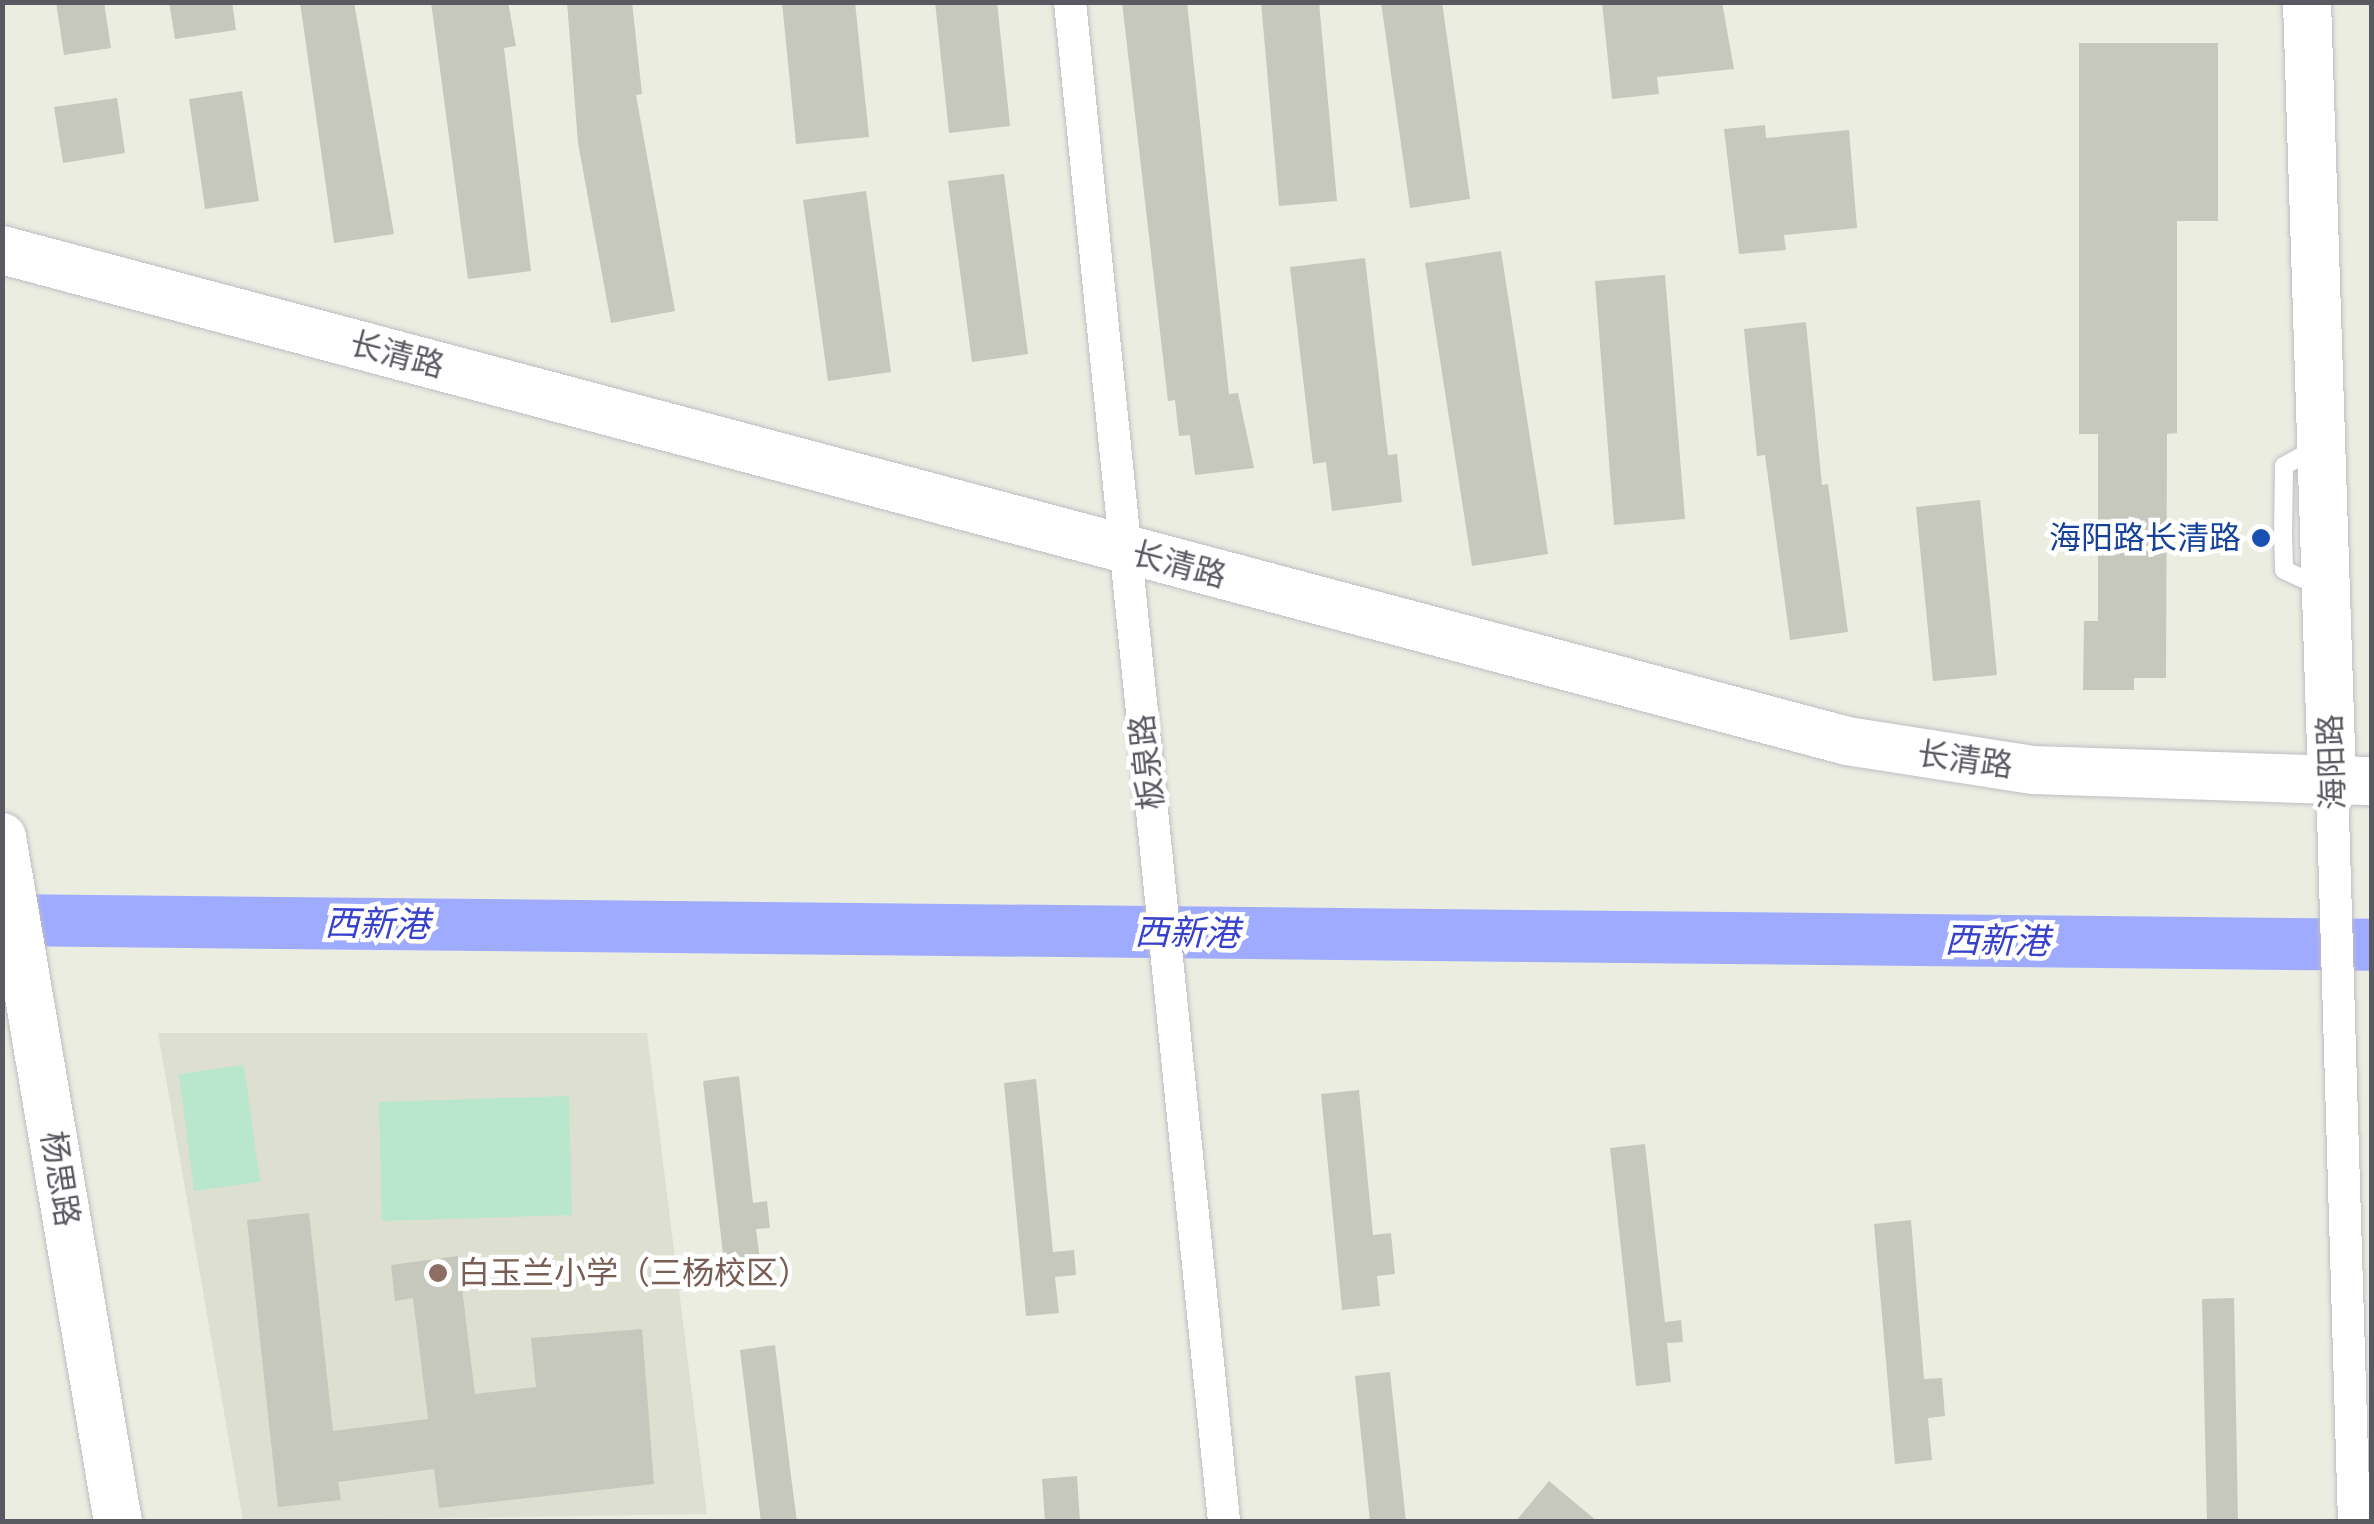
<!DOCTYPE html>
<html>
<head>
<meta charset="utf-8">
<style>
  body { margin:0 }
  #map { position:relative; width:2374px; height:1524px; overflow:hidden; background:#eaede0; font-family:Helvetica,"Noto Sans SC",sans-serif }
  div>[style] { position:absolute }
  .education>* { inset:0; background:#dddfd0 }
  .green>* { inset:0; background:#b9e7cd }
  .river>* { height:52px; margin:-26px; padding:0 26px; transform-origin:26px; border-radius:26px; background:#9eabff }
  .building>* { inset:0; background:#c7c8bd }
  .roads { filter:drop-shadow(0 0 2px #bebdc5) drop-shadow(0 0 2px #bebdc5) }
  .lane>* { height:18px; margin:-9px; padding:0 9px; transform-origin:9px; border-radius:9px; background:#fff }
  .street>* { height:32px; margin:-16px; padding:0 16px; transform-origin:16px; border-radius:16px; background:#fff }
  .secondary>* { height:48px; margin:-24px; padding:0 24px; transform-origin:24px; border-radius:24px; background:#fff }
  .dots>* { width:28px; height:28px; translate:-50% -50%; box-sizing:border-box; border:5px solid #fff; border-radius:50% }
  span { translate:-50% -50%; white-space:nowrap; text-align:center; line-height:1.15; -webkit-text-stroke:9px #fff; paint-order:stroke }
  .street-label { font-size:32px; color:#595962 }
  .transit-label { font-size:32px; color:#164399 }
  .right { translate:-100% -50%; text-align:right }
  .education-label { font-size:32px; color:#785e54 }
  .left { translate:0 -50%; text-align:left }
  .water-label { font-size:35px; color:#3841cb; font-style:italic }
  .frame { position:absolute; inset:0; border:5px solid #595962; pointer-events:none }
</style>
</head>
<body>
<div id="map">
  <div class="education">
    <div style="clip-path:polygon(158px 1033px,647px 1033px,707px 1514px,243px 1521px)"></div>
  </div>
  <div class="green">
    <div style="clip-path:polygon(244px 1065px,260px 1182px,194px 1191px,179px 1074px)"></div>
    <div style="clip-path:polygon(569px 1096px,572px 1215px,382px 1221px,379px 1102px)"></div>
  </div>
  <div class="river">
    <div style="left:2px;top:920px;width:2370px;rotate:0.6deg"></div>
  </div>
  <div class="building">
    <div style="clip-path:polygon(56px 2px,104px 2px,111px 48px,64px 55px)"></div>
    <div style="clip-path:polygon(169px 2px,232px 2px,236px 30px,175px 39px)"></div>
    <div style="clip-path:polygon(300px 2px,354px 2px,394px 234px,334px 243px)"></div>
    <div style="clip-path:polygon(431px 2px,508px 2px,516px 46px,504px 48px,531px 271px,468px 279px)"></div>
    <div style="clip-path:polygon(567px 2px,632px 2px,642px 94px,636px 95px,675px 311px,611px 323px,578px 143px)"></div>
    <div style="clip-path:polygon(782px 2px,855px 2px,869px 137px,796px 144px)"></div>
    <div style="clip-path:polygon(935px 2px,997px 2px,1010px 126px,949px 133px)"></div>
    <div style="clip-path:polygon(1122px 2px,1187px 2px,1229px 394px,1238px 393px,1254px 468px,1195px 475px,1190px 435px,1179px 436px,1175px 400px,1168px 401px)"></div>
    <div style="clip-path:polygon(1261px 2px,1319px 2px,1337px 201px,1279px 206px)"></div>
    <div style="clip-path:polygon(1381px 2px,1442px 2px,1470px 199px,1410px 208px)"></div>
    <div style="clip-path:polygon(1602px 2px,1722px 2px,1734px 69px,1657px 77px,1659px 94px,1612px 99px)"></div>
    <div style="clip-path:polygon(2079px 43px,2218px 43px,2218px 221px,2177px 221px,2177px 433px,2167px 434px,2166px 678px,2134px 678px,2134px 690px,2083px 690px,2084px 621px,2098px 621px,2098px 434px,2079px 434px)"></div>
    <div style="clip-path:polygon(242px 91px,259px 201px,205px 209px,189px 99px)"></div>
    <div style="clip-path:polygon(117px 98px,125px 153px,63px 163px,54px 107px)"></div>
    <div style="clip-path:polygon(1765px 125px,1766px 138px,1849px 130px,1857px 228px,1784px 235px,1786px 250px,1739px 254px,1724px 129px)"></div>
    <div style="clip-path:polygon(1004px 174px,1028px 354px,972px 362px,948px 181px)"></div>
    <div style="clip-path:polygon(866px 191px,891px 372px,828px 381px,803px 200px)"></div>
    <div style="clip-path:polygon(1501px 251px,1548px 554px,1472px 566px,1425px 263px)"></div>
    <div style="clip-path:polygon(1365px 258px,1388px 455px,1397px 454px,1402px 502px,1332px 511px,1326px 462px,1313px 464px,1290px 267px)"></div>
    <div style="clip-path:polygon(1665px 275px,1685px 519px,1614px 525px,1595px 281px)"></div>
    <div style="clip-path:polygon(1806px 322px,1822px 485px,1828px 484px,1848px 632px,1790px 640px,1765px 455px,1757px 456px,1744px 329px)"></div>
    <div style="clip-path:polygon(1980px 500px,1997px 675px,1933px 681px,1916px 507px)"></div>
    <div style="clip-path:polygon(739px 1076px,753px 1203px,767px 1201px,770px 1228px,756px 1229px,761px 1267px,725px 1271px,703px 1081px)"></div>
    <div style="clip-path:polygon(1036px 1079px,1053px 1252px,1074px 1250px,1076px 1275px,1055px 1277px,1059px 1313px,1026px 1316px,1004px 1083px)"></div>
    <div style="clip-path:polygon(1359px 1090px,1373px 1235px,1391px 1233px,1395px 1274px,1377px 1276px,1380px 1306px,1342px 1310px,1321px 1094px)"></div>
    <div style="clip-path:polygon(1645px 1144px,1665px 1322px,1681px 1320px,1683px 1342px,1667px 1343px,1671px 1382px,1636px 1386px,1610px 1148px)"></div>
    <div style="clip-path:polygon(309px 1213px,333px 1431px,428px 1419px,413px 1298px,395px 1301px,391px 1265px,458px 1256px,475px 1394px,536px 1387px,531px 1338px,642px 1329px,654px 1484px,439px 1508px,434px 1469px,338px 1482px,341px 1500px,278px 1507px,247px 1220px)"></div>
    <div style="clip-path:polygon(1911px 1220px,1924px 1379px,1942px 1378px,1945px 1416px,1928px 1418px,1932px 1460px,1895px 1464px,1874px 1224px)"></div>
    <div style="clip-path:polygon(2234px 1298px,2238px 1522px,2207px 1522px,2202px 1299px)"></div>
    <div style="clip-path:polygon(775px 1345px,791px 1476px,797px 1522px,761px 1522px,740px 1350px)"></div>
    <div style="clip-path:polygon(1390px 1372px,1406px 1522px,1370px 1522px,1355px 1376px)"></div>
    <div style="clip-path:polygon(1077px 1476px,1080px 1522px,1045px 1522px,1042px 1479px)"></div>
    <div style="clip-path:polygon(1549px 1481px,1598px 1522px,1515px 1522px)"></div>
  </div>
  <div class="roads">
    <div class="lane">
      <div style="left:2318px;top:447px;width:39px;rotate:151deg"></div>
      <div style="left:2284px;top:466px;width:70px;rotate:90.8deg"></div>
      <div style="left:2283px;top:536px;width:34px;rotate:88deg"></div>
      <div style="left:2284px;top:570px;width:41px;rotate:24.7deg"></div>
    </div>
    <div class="street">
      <div style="left:1070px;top:2px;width:1528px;rotate:84.21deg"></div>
      <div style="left:2332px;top:781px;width:741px;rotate:88.3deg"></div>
    </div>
    <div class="secondary">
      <div style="left:2307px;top:2px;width:779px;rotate:88.16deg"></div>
      <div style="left:2px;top:250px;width:1909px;rotate:14.9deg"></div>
      <div style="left:1847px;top:741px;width:188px;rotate:8.9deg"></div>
      <div style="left:2033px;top:770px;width:339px;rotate:1.9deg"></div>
      <div style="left:2px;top:837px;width:695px;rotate:80.39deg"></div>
    </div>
  </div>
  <div class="dots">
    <div style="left:2261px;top:538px;background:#1a4fb4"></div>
    <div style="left:438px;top:1273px;background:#8d6e63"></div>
  </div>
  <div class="street-label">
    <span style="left:397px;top:355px;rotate:15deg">长清路</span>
    <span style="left:1179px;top:565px;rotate:15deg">长清路</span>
    <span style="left:1965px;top:760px;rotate:8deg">长清路</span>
    <span style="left:1147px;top:762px;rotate:-96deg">板泉路</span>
    <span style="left:2332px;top:762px;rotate:-92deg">海阳路</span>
    <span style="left:60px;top:1179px;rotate:81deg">杨思路</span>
  </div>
  <div class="transit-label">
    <span class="right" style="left:2241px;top:538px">海阳路长清路</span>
  </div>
  <div class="education-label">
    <span class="left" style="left:458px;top:1273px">白玉兰小学（三杨校区）</span>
  </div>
  <div class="water-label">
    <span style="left:377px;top:924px;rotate:1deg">西新港</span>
    <span style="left:1187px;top:933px;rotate:1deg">西新港</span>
    <span style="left:1997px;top:941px;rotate:1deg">西新港</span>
  </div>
  <div class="frame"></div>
</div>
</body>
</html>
